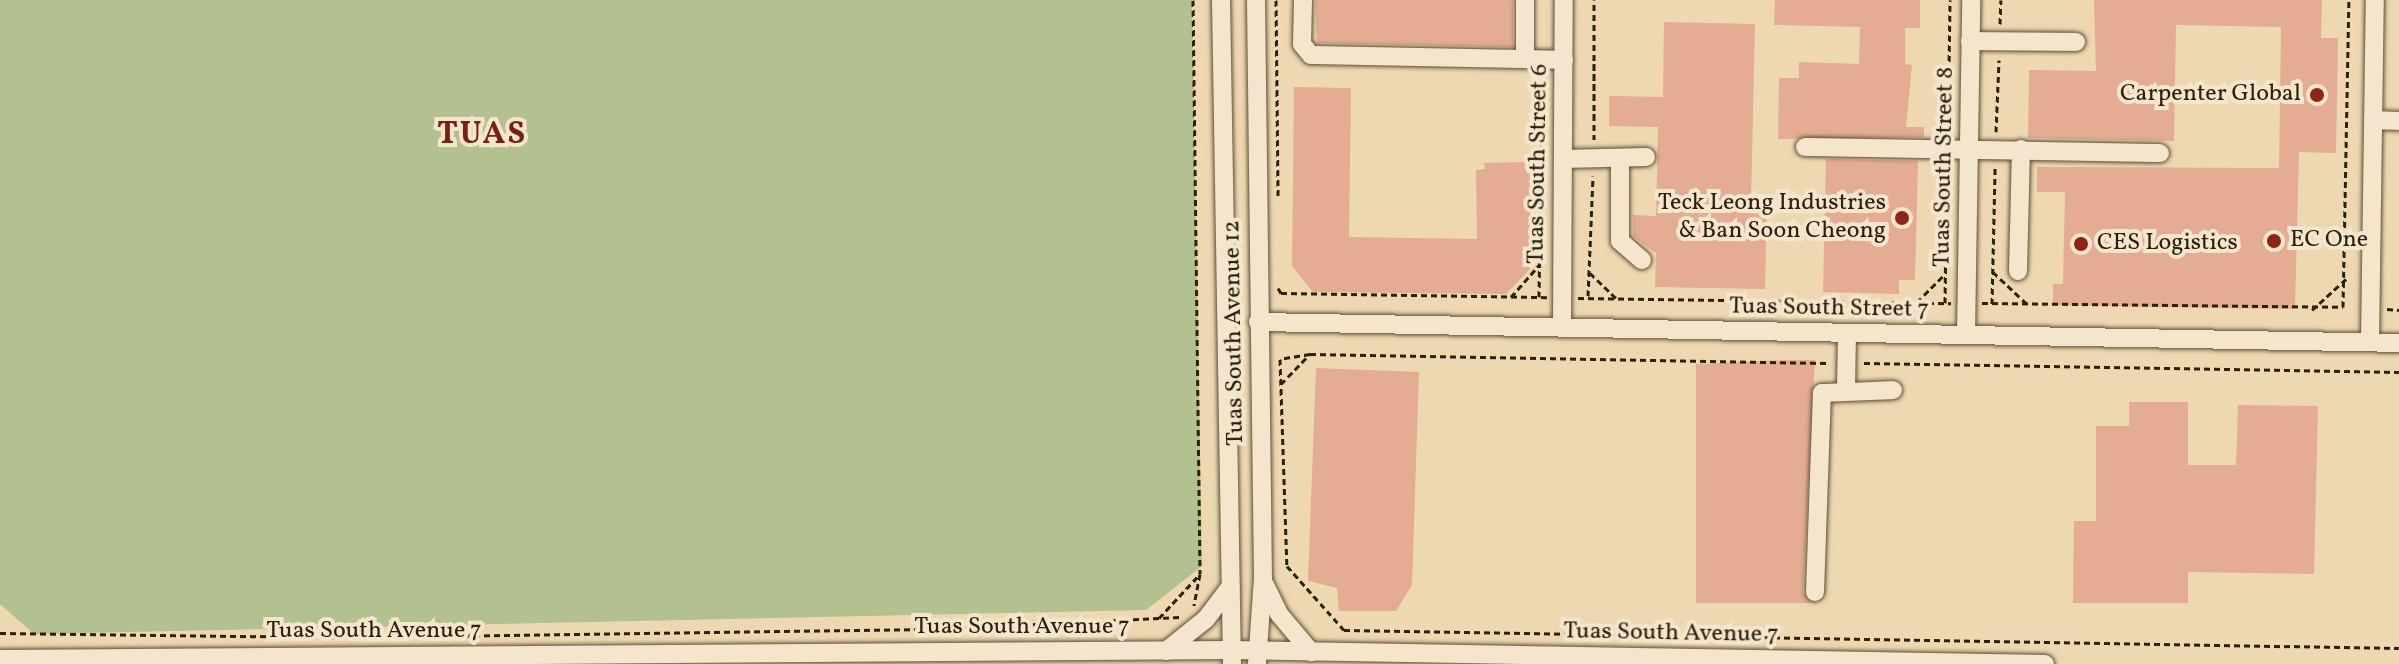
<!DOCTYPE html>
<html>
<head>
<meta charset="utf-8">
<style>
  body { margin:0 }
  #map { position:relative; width:2399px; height:664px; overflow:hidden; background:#edd8b1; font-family:Vollkorn,serif }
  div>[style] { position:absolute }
  .green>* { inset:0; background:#b3c08f }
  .building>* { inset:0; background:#e4ac92 }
  .path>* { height:3px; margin-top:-1.5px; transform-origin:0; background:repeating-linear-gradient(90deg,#2d200e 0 6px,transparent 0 10px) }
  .roads { filter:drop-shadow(0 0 2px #5d4e37) drop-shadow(0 0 2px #5d4e37) }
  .minor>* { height:18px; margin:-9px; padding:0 9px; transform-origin:9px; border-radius:9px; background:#f3e6cc }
  .dots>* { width:22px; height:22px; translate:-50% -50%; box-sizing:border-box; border:4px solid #f3e6cc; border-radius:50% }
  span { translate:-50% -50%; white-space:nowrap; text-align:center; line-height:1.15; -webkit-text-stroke:8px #f3e6cc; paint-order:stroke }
  .poi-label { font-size:24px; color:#2d200e }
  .right { translate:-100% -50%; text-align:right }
  .left { translate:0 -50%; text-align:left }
  .street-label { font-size:24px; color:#2d200e }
  .district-label { font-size:32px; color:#7a1f14; font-weight:700; letter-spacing:2px }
</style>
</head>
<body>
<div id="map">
  <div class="green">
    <div style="clip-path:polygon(0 0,1192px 0,1202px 566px,1146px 610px,34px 634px,0 604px)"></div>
  </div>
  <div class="building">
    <div style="clip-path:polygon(1315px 0,1513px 0,1513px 47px,1317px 43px)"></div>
    <div style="clip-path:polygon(1775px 0,1920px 0,1920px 28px,1905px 28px,1905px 64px,1912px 65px,1906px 127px,1924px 127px,1924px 137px,1778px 139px,1779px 78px,1799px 78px,1799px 62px,1859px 64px,1860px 27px,1774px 25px)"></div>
    <div style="clip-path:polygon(2094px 0,2322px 0,2321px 38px,2338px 38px,2336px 153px,2299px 152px,2295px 309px,2053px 305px,2053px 284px,2063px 284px,2065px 192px,2037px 192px,2037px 167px,2279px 168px,2281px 27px,2176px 25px,2174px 141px,2028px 138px,2029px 70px,2096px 71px)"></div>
    <div style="clip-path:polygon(1664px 22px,1755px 24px,1751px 202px,1767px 203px,1765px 289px,1655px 287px,1656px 253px,1633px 236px,1633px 215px,1656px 216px,1658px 127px,1609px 126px,1609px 96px,1663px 97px)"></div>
    <div style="clip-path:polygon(1294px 87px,1351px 88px,1349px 237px,1477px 239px,1476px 170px,1485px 169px,1484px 163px,1531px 162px,1530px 269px,1506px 294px,1313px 292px,1292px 266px)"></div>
    <div style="clip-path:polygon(1826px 159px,1918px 161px,1915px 280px,1899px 280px,1899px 294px,1823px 292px)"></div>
    <div style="clip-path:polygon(1788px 360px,1815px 360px,1803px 592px,1812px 603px,1696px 603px,1696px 364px)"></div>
    <div style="clip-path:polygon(1316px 368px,1419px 372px,1412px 585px,1396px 611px,1339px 611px,1337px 588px,1308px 581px)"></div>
    <div style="clip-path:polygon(2129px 402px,2188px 402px,2188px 465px,2236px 465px,2238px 405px,2318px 406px,2314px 574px,2188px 572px,2188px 603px,2073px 603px,2074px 521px,2096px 521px,2096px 426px,2129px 426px)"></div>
  </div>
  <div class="path">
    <div style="left:1193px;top:0;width:574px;rotate:89.3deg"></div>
    <div style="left:1200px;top:574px;width:32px;rotate:101deg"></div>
    <div style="left:1276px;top:0;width:196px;rotate:89.4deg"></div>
    <div style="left:2000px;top:24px;width:24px;rotate:-88deg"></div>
    <div style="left:1948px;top:131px;width:131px;rotate:-89.1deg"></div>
    <div style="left:1996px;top:132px;width:72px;rotate:-87.6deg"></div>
    <div style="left:1594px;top:140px;width:140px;rotate:-90deg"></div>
    <div style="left:1993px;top:272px;width:48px;rotate:43.3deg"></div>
    <div style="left:1590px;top:273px;width:36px;rotate:44deg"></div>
    <div style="left:1278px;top:288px;width:6px;rotate:59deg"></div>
    <div style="left:1281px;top:293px;width:266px;rotate:0.9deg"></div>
    <div style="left:1588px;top:296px;width:120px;rotate:-87.6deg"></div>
    <div style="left:1511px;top:297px;width:44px;rotate:-48.7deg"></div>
    <div style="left:1539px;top:297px;width:220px;rotate:-89.2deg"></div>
    <div style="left:1578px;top:298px;width:373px;rotate:0.8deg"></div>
    <div style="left:1917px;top:302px;width:40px;rotate:-45deg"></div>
    <div style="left:1945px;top:303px;width:137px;rotate:-89.2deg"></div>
    <div style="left:1982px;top:303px;width:361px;rotate:0.6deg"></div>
    <div style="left:2343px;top:307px;width:307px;rotate:-88.9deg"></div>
    <div style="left:1992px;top:304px;width:136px;rotate:-88.7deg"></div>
    <div style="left:2387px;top:309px;width:12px;rotate:5deg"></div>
    <div style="left:2312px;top:310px;width:47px;rotate:-42.4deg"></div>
    <div style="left:1310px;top:354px;width:30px;rotate:171deg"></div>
    <div style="left:1280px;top:359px;width:207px;rotate:88.1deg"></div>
    <div style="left:1287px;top:566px;width:86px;rotate:48.3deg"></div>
    <div style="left:1344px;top:630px;width:1055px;rotate:0.98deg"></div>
    <div style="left:1864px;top:363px;width:535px;rotate:0.96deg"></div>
    <div style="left:1281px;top:384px;width:42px;rotate:-46deg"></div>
    <div style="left:1310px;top:354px;width:518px;rotate:1deg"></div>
    <div style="left:1159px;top:618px;width:60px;rotate:-47deg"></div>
    <div style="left:0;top:633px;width:340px;rotate:0.7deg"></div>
    <div style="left:364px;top:637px;width:569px;rotate:-0.81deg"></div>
    <div style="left:933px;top:629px;width:247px;rotate:-2.8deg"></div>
  </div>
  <div class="roads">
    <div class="minor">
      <div style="left:1221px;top:0;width:664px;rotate:89.05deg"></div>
      <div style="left:1256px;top:0;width:578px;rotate:89.31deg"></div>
      <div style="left:1263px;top:578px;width:86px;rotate:94deg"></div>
      <div style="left:1303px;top:0;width:44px;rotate:91.3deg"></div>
      <div style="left:1302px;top:44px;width:14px;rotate:51deg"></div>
      <div style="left:1311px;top:55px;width:253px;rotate:1.1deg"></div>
      <div style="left:1970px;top:41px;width:106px;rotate:0.5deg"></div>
      <div style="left:1525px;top:59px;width:59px;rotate:-90deg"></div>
      <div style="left:2373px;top:120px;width:26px;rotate:2deg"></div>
      <div style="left:1805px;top:147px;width:355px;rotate:1deg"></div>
      <div style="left:1620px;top:158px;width:83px;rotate:90deg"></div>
      <div style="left:1620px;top:241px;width:29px;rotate:41deg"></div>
      <div style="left:1563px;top:159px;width:83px;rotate:-1.4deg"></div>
      <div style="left:2018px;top:271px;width:122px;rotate:-88.6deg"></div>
      <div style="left:1258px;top:322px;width:1141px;rotate:1.05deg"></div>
      <div style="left:1562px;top:328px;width:328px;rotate:-89.7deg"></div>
      <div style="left:1966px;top:335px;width:335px;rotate:-89.1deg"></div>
      <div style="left:2370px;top:342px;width:342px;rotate:-89.2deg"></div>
      <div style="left:1846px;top:390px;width:57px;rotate:-89deg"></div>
      <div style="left:1265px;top:585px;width:32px;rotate:64deg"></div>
      <div style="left:1279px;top:614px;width:50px;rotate:49.9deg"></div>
      <div style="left:1815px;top:592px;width:199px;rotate:-88deg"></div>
      <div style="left:1822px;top:393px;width:71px;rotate:-2.4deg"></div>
      <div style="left:1166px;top:651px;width:51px;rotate:-38.7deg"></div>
      <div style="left:1206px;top:619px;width:41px;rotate:-52.9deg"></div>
      <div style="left:0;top:659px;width:1232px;rotate:-0.42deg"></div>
      <div style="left:1232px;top:650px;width:813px;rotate:0.99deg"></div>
    </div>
  </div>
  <div class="dots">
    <div style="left:2317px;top:95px;background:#8f2418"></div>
    <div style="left:1902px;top:218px;background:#8f2418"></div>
    <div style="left:2274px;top:241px;background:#8f2418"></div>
    <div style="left:2081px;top:244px;background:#8f2418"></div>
  </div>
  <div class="poi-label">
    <span class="right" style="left:2301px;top:95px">Carpenter Global</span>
    <span class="right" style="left:1886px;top:218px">Teck Leong Industries<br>&amp; Ban Soon Cheong</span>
    <span class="left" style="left:2290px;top:241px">EC One</span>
    <span class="left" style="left:2097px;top:244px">CES Logistics</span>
  </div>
  <div class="street-label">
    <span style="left:1539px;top:164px;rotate:-89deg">Tuas South Street 6</span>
    <span style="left:1945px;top:167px;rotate:-89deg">Tuas South Street 8</span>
    <span style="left:1829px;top:309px;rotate:1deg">Tuas South Street 7</span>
    <span style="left:1235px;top:333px;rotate:-91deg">Tuas South Avenue 12</span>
    <span style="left:1022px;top:628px">Tuas South Avenue 7</span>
    <span style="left:374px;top:632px">Tuas South Avenue 7</span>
    <span style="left:1671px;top:634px;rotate:1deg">Tuas South Avenue 7</span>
  </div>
  <div class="district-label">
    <span style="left:482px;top:135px">TUAS</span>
  </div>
</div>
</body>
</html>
